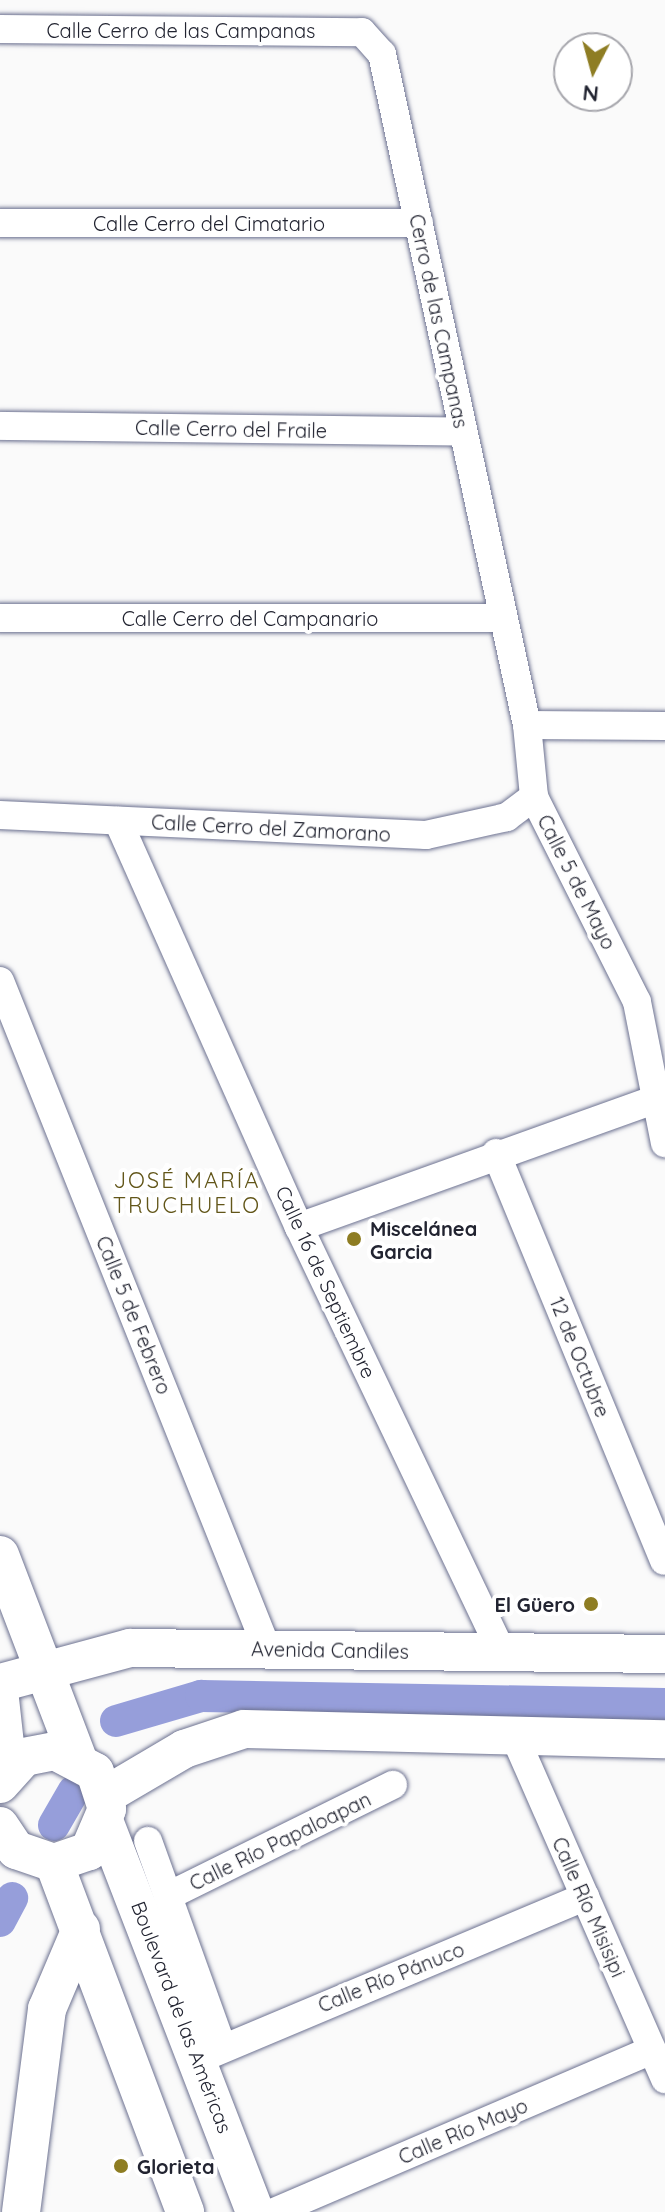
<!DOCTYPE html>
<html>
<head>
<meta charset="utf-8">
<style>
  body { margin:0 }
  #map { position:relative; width:665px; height:2212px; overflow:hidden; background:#fafafa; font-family:Quicksand,sans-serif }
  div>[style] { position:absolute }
  .canal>* { height:32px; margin:-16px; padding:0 16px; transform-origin:16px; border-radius:16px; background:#969eda }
  .roads { filter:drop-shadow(0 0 2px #6d7291) drop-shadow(0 0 2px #6d7291) }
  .street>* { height:28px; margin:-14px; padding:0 14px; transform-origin:14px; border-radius:14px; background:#fff }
  .secondary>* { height:38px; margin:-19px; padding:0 19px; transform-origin:19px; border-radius:19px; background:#fff }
  .dots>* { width:22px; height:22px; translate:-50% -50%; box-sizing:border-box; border:4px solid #fff; border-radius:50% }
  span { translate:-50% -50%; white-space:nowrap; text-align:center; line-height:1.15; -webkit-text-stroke:8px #fff; paint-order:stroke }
  .street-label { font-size:20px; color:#222431 }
  .poi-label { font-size:20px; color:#222431; font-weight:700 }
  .left { translate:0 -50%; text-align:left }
  .right { translate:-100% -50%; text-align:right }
  .neighbourhood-label { font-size:22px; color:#625619; letter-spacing:2px }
  .north { position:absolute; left:553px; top:32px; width:80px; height:80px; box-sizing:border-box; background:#fff; border:2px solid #a7a7ad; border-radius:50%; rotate:186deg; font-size:22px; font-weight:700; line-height:32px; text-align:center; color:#222431 }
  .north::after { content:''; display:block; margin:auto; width:28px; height:36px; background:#8e7d23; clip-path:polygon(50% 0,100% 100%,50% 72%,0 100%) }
</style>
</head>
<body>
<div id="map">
  <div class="canal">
    <div style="left:116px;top:1721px;width:89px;rotate:-16.4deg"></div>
    <div style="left:201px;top:1696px;width:464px;rotate:1deg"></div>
    <div style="left:54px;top:1825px;width:39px;rotate:-60deg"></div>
    <div style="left:0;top:1921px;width:26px;rotate:-62deg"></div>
  </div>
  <div class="roads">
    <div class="street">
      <div style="left:0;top:29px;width:362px;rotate:0.5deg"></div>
      <div style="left:362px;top:32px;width:30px;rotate:48deg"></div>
      <div style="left:382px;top:54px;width:686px;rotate:77.81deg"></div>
      <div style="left:527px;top:725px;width:72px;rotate:84.4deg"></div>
      <div style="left:534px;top:797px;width:229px;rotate:63.3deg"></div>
      <div style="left:637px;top:1002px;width:144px;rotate:78.8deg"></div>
      <div style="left:0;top:223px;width:419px"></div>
      <div style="left:0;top:426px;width:463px;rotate:0.7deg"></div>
      <div style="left:0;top:618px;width:500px"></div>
      <div style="left:527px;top:725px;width:138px;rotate:0.4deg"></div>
      <div style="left:0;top:815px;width:426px;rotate:2.7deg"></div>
      <div style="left:426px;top:835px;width:83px;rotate:-12.5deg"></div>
      <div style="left:507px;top:817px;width:34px;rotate:-37deg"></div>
      <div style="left:118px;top:821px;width:445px;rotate:66deg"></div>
      <div style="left:299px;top:1227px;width:470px;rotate:64.5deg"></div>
      <div style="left:0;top:981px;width:719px;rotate:68.21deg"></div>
      <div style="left:496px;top:1153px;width:441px;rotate:67.6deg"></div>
      <div style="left:299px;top:1227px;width:379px;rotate:-19.7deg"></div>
      <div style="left:514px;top:1735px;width:376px;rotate:66.3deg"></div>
      <div style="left:148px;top:1841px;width:218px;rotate:70.2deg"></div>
      <div style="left:168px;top:1896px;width:251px;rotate:-26.3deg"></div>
      <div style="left:199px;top:2059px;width:419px;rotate:-22.8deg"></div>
      <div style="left:274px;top:2212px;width:411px;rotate:-23.2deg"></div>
    </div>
    <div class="secondary">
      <div style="left:0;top:1555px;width:218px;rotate:69.1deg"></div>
      <div style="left:0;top:1683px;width:135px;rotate:-15.1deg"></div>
      <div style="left:130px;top:1648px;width:535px;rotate:0.64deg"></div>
      <div style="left:0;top:1699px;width:72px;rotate:83.7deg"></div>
      <div style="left:0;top:1784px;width:36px;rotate:-48deg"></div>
      <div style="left:24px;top:1757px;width:32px;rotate:-11deg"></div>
      <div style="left:55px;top:1751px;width:45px;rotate:27.7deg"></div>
      <div style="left:95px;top:1772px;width:39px;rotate:72deg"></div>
      <div style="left:107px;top:1809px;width:46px;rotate:113.2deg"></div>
      <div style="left:89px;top:1851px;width:37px;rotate:161deg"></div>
      <div style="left:54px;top:1863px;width:40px;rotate:-161.1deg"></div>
      <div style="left:16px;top:1850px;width:29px;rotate:-124deg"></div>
      <div style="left:106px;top:1795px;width:91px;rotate:-30.5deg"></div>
      <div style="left:184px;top:1749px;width:63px;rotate:-18.4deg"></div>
      <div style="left:244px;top:1729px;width:421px;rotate:1.4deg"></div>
      <div style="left:105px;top:1823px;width:417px;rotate:68.9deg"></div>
      <div style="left:54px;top:1863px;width:373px;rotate:69.4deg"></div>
      <div style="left:21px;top:2212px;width:205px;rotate:-82.7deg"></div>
      <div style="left:47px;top:2009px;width:87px;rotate:-67deg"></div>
    </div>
  </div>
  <div class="dots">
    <div style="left:354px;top:1239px;background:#8e7d23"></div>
    <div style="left:591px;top:1604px;background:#8e7d23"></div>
    <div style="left:121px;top:2166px;background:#8e7d23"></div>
  </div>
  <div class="street-label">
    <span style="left:181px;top:30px">Calle Cerro de las Campanas</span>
    <span style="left:209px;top:223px">Calle Cerro del Cimatario</span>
    <span style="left:439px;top:321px;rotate:78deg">Cerro de las Campanas</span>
    <span style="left:231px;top:429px;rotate:1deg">Calle Cerro del Fraile</span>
    <span style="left:250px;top:618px">Calle Cerro del Campanario</span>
    <span style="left:271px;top:828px;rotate:3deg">Calle Cerro del Zamorano</span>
    <span style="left:577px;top:882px;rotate:63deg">Calle 5 de Mayo</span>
    <span style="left:326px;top:1282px;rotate:65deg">Calle 16 de Septiembre</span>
    <span style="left:134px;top:1315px;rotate:68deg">Calle 5 de Febrero</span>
    <span style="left:580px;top:1357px;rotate:68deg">12 de Octubre</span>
    <span style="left:330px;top:1650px;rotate:1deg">Avenida Candiles</span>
    <span style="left:280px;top:1841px;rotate:-26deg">Calle Río Papaloapan</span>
    <span style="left:589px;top:1907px;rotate:66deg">Calle Río Misisipi</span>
    <span style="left:391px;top:1977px;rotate:-22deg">Calle Río Pánuco</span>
    <span style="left:182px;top:2017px;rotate:69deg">Boulevard de las Américas</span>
    <span style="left:463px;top:2131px;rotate:-23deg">Calle Río Mayo</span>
  </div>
  <div class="poi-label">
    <span class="left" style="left:370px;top:1240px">Miscelánea<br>Garcia</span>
    <span class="right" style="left:575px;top:1604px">El Güero</span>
    <span class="left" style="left:137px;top:2166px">Glorieta</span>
  </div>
  <div class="neighbourhood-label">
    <span style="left:187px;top:1193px">JOSÉ MARÍA<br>TRUCHUELO</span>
  </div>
  <div class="north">N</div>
</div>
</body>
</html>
